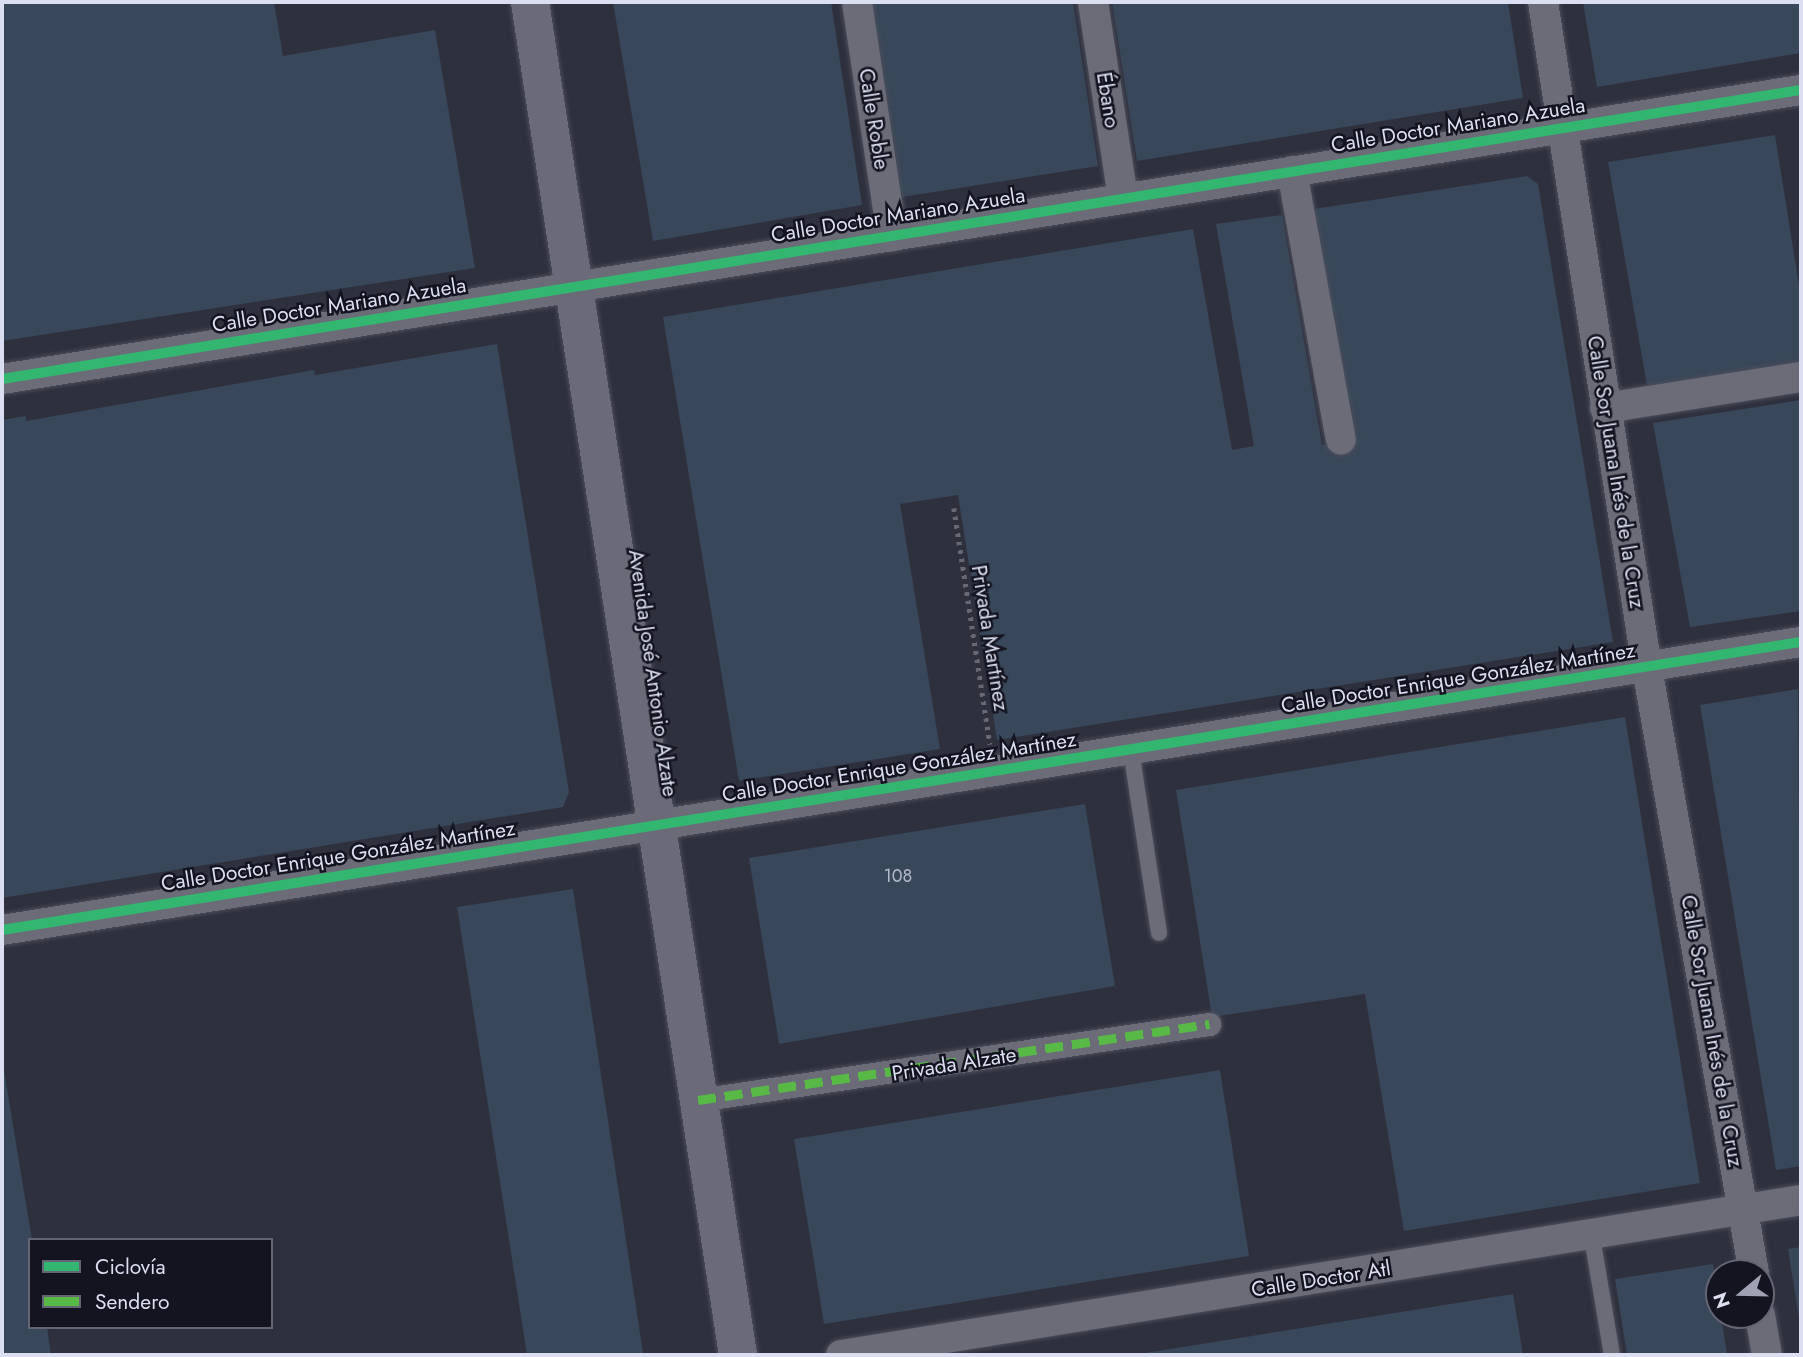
<!DOCTYPE html>
<html>
<head>
<meta charset="utf-8">
<style>
  body { margin:0 }
  #map { position:relative; width:1803px; height:1357px; overflow:hidden; background:#2e303e; font-family:Jost,sans-serif }
  div>[style] { position:absolute }
  .building>* { inset:0; background:#39475a }
  .path>* { height:4.5px; margin-top:-2.25px; transform-origin:0; background:repeating-linear-gradient(90deg,#676873 0 3.5px,transparent 0 8.5px) }
  .roads { filter:drop-shadow(0 0 2px #4b4d5a) drop-shadow(0 0 2px #4b4d5a) }
  .service>* { height:16px; margin:-8px; padding:0 8px; transform-origin:8px; border-radius:8px; background:#6b6c78 }
  .pedestrian>* { height:23px; margin:-11.5px; padding:0 11.5px; transform-origin:11.5px; border-radius:11.5px; background:#6b6c78 }
  .minor>* { height:30px; margin:-15px; padding:0 15px; transform-origin:15px; border-radius:15px; background:#6b6c78 }
  .primary>* { height:38px; margin:-19px; padding:0 19px; transform-origin:19px; border-radius:19px; background:#6a6a79 }
  .quiet>* { height:9px; margin-top:-4.5px; transform-origin:0; background:repeating-linear-gradient(90deg,#58b947 0 18px,transparent 0 27px) }
  .cycleway>* { height:10px; margin:-5px; padding:0 5px; transform-origin:5px; border-radius:5px; background:#33b770 }
  span { translate:-50% -50%; white-space:nowrap; text-align:center; line-height:1.15; -webkit-text-stroke:5px #131420; paint-order:stroke }
  .number-label { font-size:18px; color:#b3b9cb }
  .number-label span { -webkit-text-stroke-width:0 }
  .street-label { font-size:21px; color:#dcdff1 }
  .frame { position:absolute; inset:0; border:4px solid #dcdff1; pointer-events:none }
  .legend { position:absolute; left:28px; top:1238px; width:245px; height:91px; box-sizing:border-box; background:#131420; border:2px solid #636574; margin:0; padding:9px 12px; list-style:none; font-size:21px; color:#dcdff1 }
  .legend li { display:flex; align-items:center; gap:14px; height:35px }
  .legend b { width:35px; border:2px solid #636574 }
  .north { position:absolute; left:1705px; top:1259px; width:70px; height:70px; box-sizing:border-box; background:#131420; border:2px solid #636574; border-radius:50%; rotate:251deg; font-size:19px; font-weight:700; line-height:28px; text-align:center; color:#dcdff1 }
  .north::after { content:''; display:block; margin:auto; width:24px; height:32px; background:#9fa2b2; clip-path:polygon(50% 0,100% 100%,50% 72%,0 100%) }
</style>
</head>
<body>
<div id="map">
  <div class="building">
    <div style="clip-path:polygon(2px 2px,274px 2px,283px 56px,435px 30px,475px 268px,2px 341px)"></div>
    <div style="clip-path:polygon(613px 2px,831px 2px,862px 205px,653px 241px)"></div>
    <div style="clip-path:polygon(871px 2px,1073px 2px,1098px 166px,902px 197px)"></div>
    <div style="clip-path:polygon(1112px 2px,1508px 2px,1523px 98px,1137px 161px)"></div>
    <div style="clip-path:polygon(1583px 2px,1801px 2px,1801px 53px,1597px 87px)"></div>
    <div style="clip-path:polygon(1775px 135px,1801px 298px,1801px 374px,1649px 397px,1608px 162px)"></div>
    <div style="clip-path:polygon(1527px 176px,1538px 184px,1613px 642px,997px 740px,958px 495px,900px 504px,940px 749px,739px 781px,663px 317px,1193px 229px,1232px 450px,1254px 446px,1216px 224px,1282px 215px,1322px 445px,1352px 440px,1314px 209px)"></div>
    <div style="clip-path:polygon(497px 344px,569px 792px,563px 807px,2px 898px,2px 420px,26px 416px,26px 421px,314px 370px,315px 375px)"></div>
    <div style="clip-path:polygon(1801px 400px,1801px 611px,1690px 627px,1653px 423px)"></div>
    <div style="clip-path:polygon(1798px 689px,1801px 1166px,1776px 1170px,1700px 705px)"></div>
    <div style="clip-path:polygon(1625px 717px,1700px 1183px,1404px 1231px,1365px 994px,1212px 1017px,1176px 790px)"></div>
    <div style="clip-path:polygon(1085px 804px,1115px 986px,779px 1044px,749px 858px)"></div>
    <div style="clip-path:polygon(573px 889px,643px 1353px,629px 1355px,527px 1355px,457px 907px)"></div>
    <div style="clip-path:polygon(2px 1058px,32px 1240px,30px 1327px,47px 1327px,51px 1355px,2px 1355px)"></div>
    <div style="clip-path:polygon(1220px 1070px,1249px 1256px,824px 1324px,794px 1139px)"></div>
    <div style="clip-path:polygon(1801px 1247px,1801px 1324px,1800px 1324px,1788px 1249px)"></div>
    <div style="clip-path:polygon(1713px 1264px,1727px 1355px,1627px 1355px,1615px 1279px)"></div>
    <div style="clip-path:polygon(1513px 1294px,1523px 1355px,1139px 1355px,1139px 1354px)"></div>
  </div>
  <div class="path">
    <div style="left:954px;top:508px;width:239px;rotate:81.3deg"></div>
  </div>
  <div class="roads">
    <div class="service">
      <div style="left:1131px;top:750px;width:185px;rotate:81.3deg"></div>
      <div style="left:1592px;top:1237px;width:120px;rotate:80.4deg"></div>
    </div>
    <div class="pedestrian">
      <div style="left:698px;top:1100px;width:517px;rotate:-8.46deg"></div>
    </div>
    <div class="minor">
      <div style="left:857px;top:2px;width:237px;rotate:81.5deg"></div>
      <div style="left:1093px;top:2px;width:199px;rotate:81.3deg"></div>
      <div style="left:1543px;top:2px;width:674px;rotate:81.12deg"></div>
      <div style="left:1647px;top:668px;width:614px;rotate:79.97deg"></div>
      <div style="left:1292px;top:171px;width:273px;rotate:79.7deg"></div>
      <div style="left:2px;top:379px;width:1822px;rotate:-9.13deg"></div>
      <div style="left:1605px;top:408px;width:198px;rotate:-9deg"></div>
      <div style="left:2px;top:930px;width:1822px;rotate:-9.1deg"></div>
      <div style="left:1760px;top:1315px;width:41px;rotate:80.1deg"></div>
      <div style="left:841px;top:1355px;width:972px;rotate:-9.17deg"></div>
    </div>
    <div class="primary">
      <div style="left:530px;top:2px;width:1369px;rotate:81.26deg"></div>
    </div>
  </div>
  <div class="quiet">
    <div style="left:698px;top:1100px;width:517px;rotate:-8.46deg"></div>
  </div>
  <div class="cycleway">
    <div style="left:2px;top:379px;width:1822px;rotate:-9.13deg"></div>
    <div style="left:2px;top:930px;width:1822px;rotate:-9.1deg"></div>
  </div>
  <div class="number-label">
    <span style="left:898px;top:876px">108</span>
  </div>
  <div class="street-label">
    <span style="left:1108px;top:100px;rotate:81deg">Ébano</span>
    <span style="left:874px;top:119px;rotate:81deg">Calle Roble</span>
    <span style="left:1458px;top:125px;rotate:-9deg">Calle Doctor Mariano Azuela</span>
    <span style="left:898px;top:215px;rotate:-9deg">Calle Doctor Mariano Azuela</span>
    <span style="left:339px;top:305px;rotate:-9deg">Calle Doctor Mariano Azuela</span>
    <span style="left:1616px;top:472px;rotate:81deg">Calle Sor Juana Inés de la Cruz</span>
    <span style="left:990px;top:638px;rotate:81deg">Privada Martínez</span>
    <span style="left:653px;top:673px;rotate:82deg">Avenida José Antonio Alzate</span>
    <span style="left:1458px;top:678px;rotate:-9deg">Calle Doctor Enrique González Martínez</span>
    <span style="left:899px;top:767px;rotate:-9deg">Calle Doctor Enrique González Martínez</span>
    <span style="left:338px;top:856px;rotate:-9deg">Calle Doctor Enrique González Martínez</span>
    <span style="left:1712px;top:1031px;rotate:80deg">Calle Sor Juana Inés de la Cruz</span>
    <span style="left:954px;top:1064px;rotate:-9deg">Privada Alzate</span>
    <span style="left:1321px;top:1279px;rotate:-9deg">Calle Doctor Atl</span>
  </div>
  <div class="frame"></div>
  <ul class="legend">
  <li><b style="height:9px;background:#33b770"></b>Ciclovía</li>
  <li><b style="height:9px;background:#58b947"></b>Sendero</li>
  </ul>
  <div class="north">N</div>
</div>
</body>
</html>
